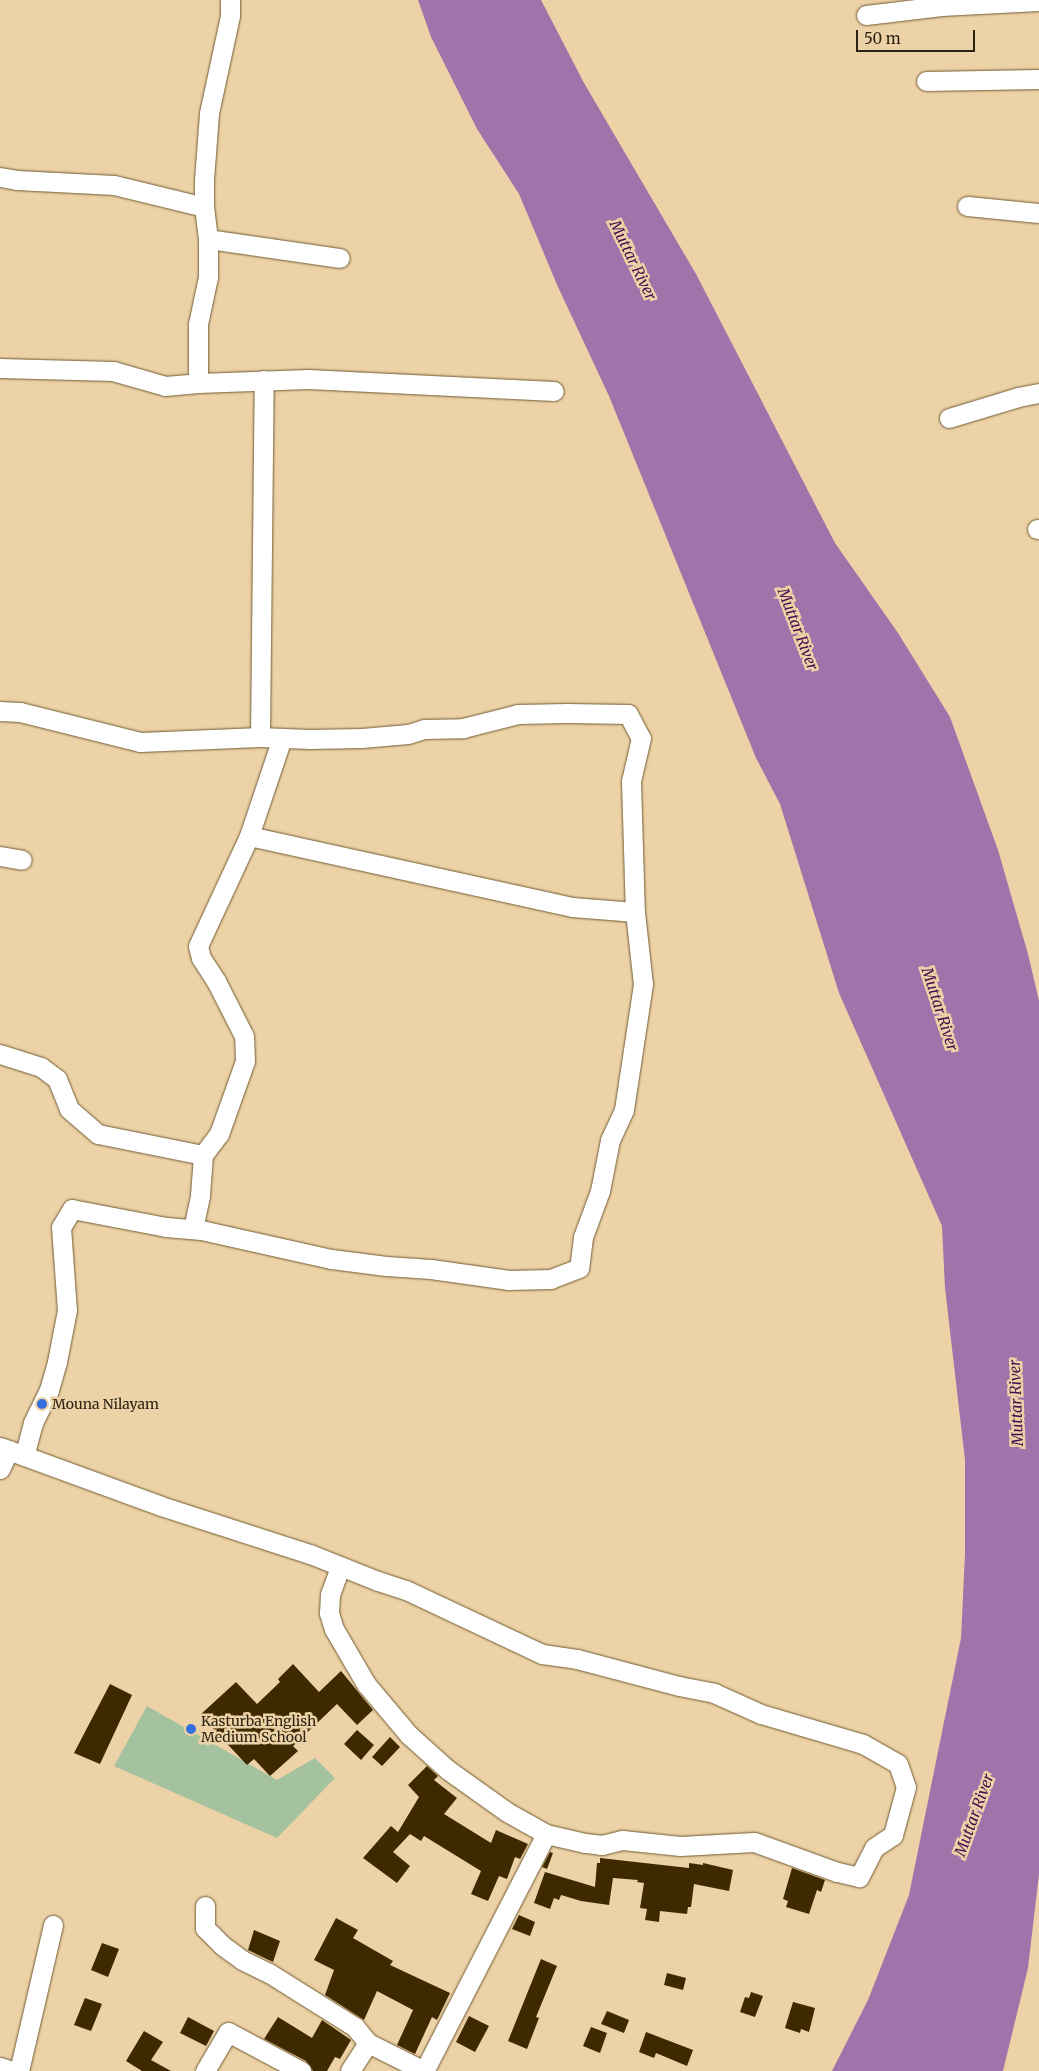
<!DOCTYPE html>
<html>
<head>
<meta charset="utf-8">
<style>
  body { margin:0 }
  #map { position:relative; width:1039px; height:2071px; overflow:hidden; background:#ecd2a6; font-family:Merriweather,serif }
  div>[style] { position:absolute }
  .green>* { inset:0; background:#a5c29f }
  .water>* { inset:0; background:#a173aa }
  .building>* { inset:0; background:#3e2900 }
  .roads { filter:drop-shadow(0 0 1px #715b32) drop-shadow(0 0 1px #715b32) }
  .street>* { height:19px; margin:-9.5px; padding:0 9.5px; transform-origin:9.5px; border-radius:9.5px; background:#fff }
  .dots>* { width:14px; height:14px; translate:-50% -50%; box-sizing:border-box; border:2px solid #ecd2a6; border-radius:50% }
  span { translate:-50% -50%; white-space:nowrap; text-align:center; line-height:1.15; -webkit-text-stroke:5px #ecd2a6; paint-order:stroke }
  .poi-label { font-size:14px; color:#2c2312 }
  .left { translate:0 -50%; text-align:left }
  .water-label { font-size:15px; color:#470951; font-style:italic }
  .scale { position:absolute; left:856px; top:30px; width:119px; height:22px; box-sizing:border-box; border:2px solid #2c2312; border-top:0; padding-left:6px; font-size:15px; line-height:18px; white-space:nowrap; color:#2c2312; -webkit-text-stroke:4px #ecd2a6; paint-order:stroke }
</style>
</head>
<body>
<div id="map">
  <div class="green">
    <div style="clip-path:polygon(147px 1706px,277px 1780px,315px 1758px,335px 1778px,277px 1838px,114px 1766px)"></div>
  </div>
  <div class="water">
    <div style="clip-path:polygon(418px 0,541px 0,584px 83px,696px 274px,835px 543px,898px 633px,950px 717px,998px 850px,1028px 954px,1039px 1001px,1039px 1874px,1028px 1968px,1003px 2071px,832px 2071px,868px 2000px,909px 1895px,961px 1638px,965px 1554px,965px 1460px,945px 1288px,942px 1226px,839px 993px,780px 804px,756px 758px,609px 396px,558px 287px,519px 194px,477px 129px,431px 37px)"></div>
  </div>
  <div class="building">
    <div style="clip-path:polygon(293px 1664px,319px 1692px,341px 1671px,373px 1710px,357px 1725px,337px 1704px,293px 1746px,298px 1751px,270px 1776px,254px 1759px,247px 1765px,200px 1715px,236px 1682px,257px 1704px,280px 1682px,278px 1679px)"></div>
    <div style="clip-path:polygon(110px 1684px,132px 1695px,100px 1764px,74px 1753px)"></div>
    <div style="clip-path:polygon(357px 1730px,374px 1745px,361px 1760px,344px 1744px)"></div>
    <div style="clip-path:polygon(390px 1737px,400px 1747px,382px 1766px,372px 1757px)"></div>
    <div style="clip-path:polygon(427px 1766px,438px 1776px,434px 1780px,457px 1798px,444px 1814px,491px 1843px,496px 1830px,528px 1844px,520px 1859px,515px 1857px,507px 1879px,499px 1876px,488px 1901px,471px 1894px,481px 1871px,424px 1836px,421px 1841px,410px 1834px,393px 1852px,410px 1866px,397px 1883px,363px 1858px,391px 1826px,398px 1832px,419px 1797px,408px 1785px)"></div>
    <div style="clip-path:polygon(550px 1852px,553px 1853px,547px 1869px,542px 1867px)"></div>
    <div style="clip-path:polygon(600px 1858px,689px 1868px,689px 1863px,703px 1865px,703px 1863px,733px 1870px,729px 1891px,694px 1884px,691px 1907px,688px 1907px,687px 1914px,660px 1911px,659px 1922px,645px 1920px,647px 1909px,640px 1908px,644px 1883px,637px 1882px,638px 1880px,613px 1878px,609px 1905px,581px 1901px,561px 1895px,559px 1900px,554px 1898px,550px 1909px,534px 1903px,545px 1872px,595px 1887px,597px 1863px,600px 1863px)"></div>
    <div style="clip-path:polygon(792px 1868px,825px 1880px,821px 1892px,817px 1890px,809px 1914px,786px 1907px,788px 1901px,783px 1899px)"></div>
    <div style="clip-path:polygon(519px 1915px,535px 1922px,530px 1936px,512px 1929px)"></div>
    <div style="clip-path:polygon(336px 1918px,358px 1930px,353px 1938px,393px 1961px,390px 1965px,450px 1993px,437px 2020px,432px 2017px,415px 2054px,397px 2045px,413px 2010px,377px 1991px,364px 2020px,325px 1995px,334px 1970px,314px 1960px)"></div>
    <div style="clip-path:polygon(254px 1930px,280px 1941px,273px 1962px,248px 1950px)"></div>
    <div style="clip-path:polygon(102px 1943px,119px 1949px,108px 1977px,91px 1970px)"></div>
    <div style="clip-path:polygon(541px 1959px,557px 1966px,536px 2017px,539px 2018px,527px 2049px,508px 2041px)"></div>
    <div style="clip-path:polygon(667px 1973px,686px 1978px,683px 1990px,664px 1985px)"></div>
    <div style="clip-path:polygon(751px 1992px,763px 1996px,755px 2017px,740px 2012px,745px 1997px,749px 1998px)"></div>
    <div style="clip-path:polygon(85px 1998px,102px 2004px,91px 2031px,74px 2025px)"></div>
    <div style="clip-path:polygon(793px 2002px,815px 2008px,809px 2032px,801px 2029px,800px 2033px,785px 2028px)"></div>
    <div style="clip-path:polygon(607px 2011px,629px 2020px,624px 2033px,601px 2024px)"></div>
    <div style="clip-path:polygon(469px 2016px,489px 2026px,475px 2052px,456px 2042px)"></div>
    <div style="clip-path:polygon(188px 2017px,214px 2031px,206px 2046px,180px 2033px)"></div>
    <div style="clip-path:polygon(278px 2017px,312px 2038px,322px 2020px,351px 2040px,340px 2059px,335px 2057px,327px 2071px,313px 2071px,306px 2061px,264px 2039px)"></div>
    <div style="clip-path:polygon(591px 2027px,607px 2033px,600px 2053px,583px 2046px)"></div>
    <div style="clip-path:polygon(144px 2031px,163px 2042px,151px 2060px,171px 2071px,142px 2071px,126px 2061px)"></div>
    <div style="clip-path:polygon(646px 2032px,693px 2050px,687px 2066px,656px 2053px,654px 2058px,639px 2052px)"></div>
  </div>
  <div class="roads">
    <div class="street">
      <div style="left:866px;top:15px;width:76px;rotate:-6.8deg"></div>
      <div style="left:941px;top:6px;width:98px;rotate:-2.9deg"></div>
      <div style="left:926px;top:81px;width:113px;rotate:-1deg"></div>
      <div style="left:0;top:177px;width:17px;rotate:10deg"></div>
      <div style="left:17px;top:180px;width:97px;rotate:3deg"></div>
      <div style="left:114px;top:185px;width:93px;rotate:13.7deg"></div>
      <div style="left:967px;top:206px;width:72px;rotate:5.6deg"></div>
      <div style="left:208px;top:239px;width:133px;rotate:8.2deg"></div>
      <div style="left:0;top:368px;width:113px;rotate:1.5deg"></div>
      <div style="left:113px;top:371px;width:54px;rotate:16.1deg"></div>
      <div style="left:165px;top:386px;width:33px;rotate:-5deg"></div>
      <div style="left:198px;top:383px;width:59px;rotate:-90deg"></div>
      <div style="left:198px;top:324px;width:48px;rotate:-78deg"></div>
      <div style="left:208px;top:277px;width:38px;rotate:-90deg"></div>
      <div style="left:208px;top:239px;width:32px;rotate:-97deg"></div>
      <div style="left:204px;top:207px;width:27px;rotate:-90deg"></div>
      <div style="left:204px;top:180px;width:67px;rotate:-85.7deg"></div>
      <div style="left:209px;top:113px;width:99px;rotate:-77.8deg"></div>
      <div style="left:230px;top:16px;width:16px;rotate:-90deg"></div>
      <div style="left:198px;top:383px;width:110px;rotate:-2.1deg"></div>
      <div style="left:308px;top:379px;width:246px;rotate:2.8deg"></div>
      <div style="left:949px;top:418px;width:72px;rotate:-16.9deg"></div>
      <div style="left:1018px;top:397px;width:21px;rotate:-11deg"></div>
      <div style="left:1037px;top:529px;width:2px"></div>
      <div style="left:0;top:711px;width:20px;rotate:3deg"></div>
      <div style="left:20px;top:712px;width:124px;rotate:14deg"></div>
      <div style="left:140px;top:742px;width:120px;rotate:-2.4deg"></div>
      <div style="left:260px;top:737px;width:50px;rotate:2.3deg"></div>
      <div style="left:310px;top:739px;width:52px;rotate:-1.1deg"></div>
      <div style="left:362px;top:738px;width:46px;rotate:-5deg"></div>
      <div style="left:408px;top:734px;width:17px;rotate:-17deg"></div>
      <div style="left:424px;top:729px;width:39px;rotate:-1deg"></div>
      <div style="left:463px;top:728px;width:57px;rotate:-14.3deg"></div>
      <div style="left:518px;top:714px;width:49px;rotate:-1.2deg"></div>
      <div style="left:567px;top:713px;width:61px;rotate:0.9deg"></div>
      <div style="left:628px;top:714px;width:27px;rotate:62deg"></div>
      <div style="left:641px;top:738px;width:44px;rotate:103.1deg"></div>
      <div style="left:631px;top:781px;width:131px;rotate:88.3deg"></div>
      <div style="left:635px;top:912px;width:72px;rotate:83.7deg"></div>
      <div style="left:643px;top:984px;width:127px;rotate:98.6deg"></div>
      <div style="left:624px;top:1110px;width:33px;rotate:115deg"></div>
      <div style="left:610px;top:1140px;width:52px;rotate:101.1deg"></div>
      <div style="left:600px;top:1191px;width:49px;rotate:110.3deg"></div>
      <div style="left:583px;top:1237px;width:31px;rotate:97deg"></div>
      <div style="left:579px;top:1268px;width:30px;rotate:159deg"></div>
      <div style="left:551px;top:1279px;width:42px;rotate:178.6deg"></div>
      <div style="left:509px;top:1280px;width:79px;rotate:-172deg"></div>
      <div style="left:431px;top:1269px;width:45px;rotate:-176.2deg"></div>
      <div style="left:386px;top:1266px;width:55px;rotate:-172.7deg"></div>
      <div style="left:331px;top:1259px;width:133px;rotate:-167.4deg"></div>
      <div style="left:201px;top:1230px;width:35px;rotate:-175deg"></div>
      <div style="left:166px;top:1227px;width:96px;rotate:-169.2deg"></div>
      <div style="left:72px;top:1209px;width:21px;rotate:121deg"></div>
      <div style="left:61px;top:1227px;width:83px;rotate:85.9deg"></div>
      <div style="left:67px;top:1310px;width:53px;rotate:100.9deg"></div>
      <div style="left:57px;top:1362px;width:29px;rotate:106deg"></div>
      <div style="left:49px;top:1390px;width:37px;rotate:116deg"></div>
      <div style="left:33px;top:1423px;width:34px;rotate:105deg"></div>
      <div style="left:260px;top:737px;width:357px;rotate:-89.4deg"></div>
      <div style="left:249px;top:836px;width:331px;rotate:12.4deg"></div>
      <div style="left:572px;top:907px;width:63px;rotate:4.5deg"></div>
      <div style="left:0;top:856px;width:22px;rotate:10deg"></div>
      <div style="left:0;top:1054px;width:43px;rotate:17.6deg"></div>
      <div style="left:41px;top:1067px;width:20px;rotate:37deg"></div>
      <div style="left:57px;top:1079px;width:32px;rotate:68deg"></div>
      <div style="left:69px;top:1109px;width:38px;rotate:41deg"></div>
      <div style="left:98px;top:1134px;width:107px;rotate:11.3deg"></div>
      <div style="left:193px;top:1229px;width:35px;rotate:-78deg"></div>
      <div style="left:200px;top:1195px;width:40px;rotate:-85.7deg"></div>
      <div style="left:203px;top:1155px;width:26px;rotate:-53deg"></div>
      <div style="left:219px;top:1134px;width:77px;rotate:-70.4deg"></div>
      <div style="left:245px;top:1061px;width:25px;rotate:-92deg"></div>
      <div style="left:244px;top:1036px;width:62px;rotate:-117deg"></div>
      <div style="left:216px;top:981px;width:27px;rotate:-123deg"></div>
      <div style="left:201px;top:958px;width:12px;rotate:-104deg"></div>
      <div style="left:198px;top:946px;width:121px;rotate:-65.1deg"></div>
      <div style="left:249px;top:836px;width:103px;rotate:-71.4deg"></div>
      <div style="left:0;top:1447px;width:171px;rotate:20.1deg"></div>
      <div style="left:161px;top:1506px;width:157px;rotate:17.9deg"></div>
      <div style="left:310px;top:1554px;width:73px;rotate:21.7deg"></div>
      <div style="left:378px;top:1581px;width:29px;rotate:18deg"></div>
      <div style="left:406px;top:1590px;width:150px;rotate:25.2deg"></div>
      <div style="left:542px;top:1654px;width:35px;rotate:8deg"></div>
      <div style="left:577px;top:1659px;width:106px;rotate:14.8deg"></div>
      <div style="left:679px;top:1686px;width:36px;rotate:11deg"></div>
      <div style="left:714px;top:1693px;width:51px;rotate:24.1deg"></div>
      <div style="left:761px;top:1714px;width:106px;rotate:16.4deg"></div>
      <div style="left:863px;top:1744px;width:40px;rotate:29.7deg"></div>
      <div style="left:898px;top:1764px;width:24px;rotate:71deg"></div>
      <div style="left:906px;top:1787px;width:50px;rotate:105.2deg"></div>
      <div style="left:893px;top:1835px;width:23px;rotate:146deg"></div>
      <div style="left:874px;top:1848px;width:33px;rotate:117deg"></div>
      <div style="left:859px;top:1877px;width:23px;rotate:-167deg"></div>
      <div style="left:837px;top:1872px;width:88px;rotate:-160.1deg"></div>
      <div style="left:754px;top:1842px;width:74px;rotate:176.9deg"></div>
      <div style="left:680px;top:1846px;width:58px;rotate:-174.1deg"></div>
      <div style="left:622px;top:1840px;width:21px;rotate:166deg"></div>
      <div style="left:602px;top:1845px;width:17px;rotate:-173deg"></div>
      <div style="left:585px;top:1843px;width:40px;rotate:-167deg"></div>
      <div style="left:0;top:1469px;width:21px;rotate:-65deg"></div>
      <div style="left:340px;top:1567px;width:29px;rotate:110deg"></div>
      <div style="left:330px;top:1594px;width:19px;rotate:93deg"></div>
      <div style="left:329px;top:1613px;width:17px;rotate:73deg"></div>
      <div style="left:334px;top:1629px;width:64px;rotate:59.8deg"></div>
      <div style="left:366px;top:1684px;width:67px;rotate:49.9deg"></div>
      <div style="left:409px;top:1735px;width:52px;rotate:41.9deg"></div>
      <div style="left:448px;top:1770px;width:72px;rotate:35.4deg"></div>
      <div style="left:507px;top:1812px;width:45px;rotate:29.4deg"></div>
      <div style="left:546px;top:1834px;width:267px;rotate:117.2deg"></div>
      <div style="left:424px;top:2071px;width:63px;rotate:-153.4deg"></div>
      <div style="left:368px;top:2043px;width:33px;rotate:123deg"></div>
      <div style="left:205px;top:1906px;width:22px;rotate:90deg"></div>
      <div style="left:205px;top:1928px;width:25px;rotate:45deg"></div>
      <div style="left:223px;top:1946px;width:24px;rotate:36deg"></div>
      <div style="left:242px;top:1960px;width:30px;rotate:26deg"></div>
      <div style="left:269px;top:1973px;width:102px;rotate:32.1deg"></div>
      <div style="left:355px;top:2027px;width:21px;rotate:51deg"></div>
      <div style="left:0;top:2067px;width:13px;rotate:18deg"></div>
      <div style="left:19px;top:2071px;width:150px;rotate:-76.9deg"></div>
      <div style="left:205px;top:2071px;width:45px;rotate:-59.5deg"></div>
      <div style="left:228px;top:2032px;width:83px;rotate:28.1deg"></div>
    </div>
  </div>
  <div class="dots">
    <div style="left:42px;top:1404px;background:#3370de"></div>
    <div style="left:191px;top:1729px;background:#3370de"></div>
  </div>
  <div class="poi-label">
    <span class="left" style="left:52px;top:1404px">Mouna Nilayam</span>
    <span class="left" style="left:201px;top:1729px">Kasturba English<br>Medium School</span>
  </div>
  <div class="water-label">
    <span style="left:633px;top:260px;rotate:64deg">Muttar River</span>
    <span style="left:798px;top:629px;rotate:69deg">Muttar River</span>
    <span style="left:940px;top:1009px;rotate:72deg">Muttar River</span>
    <span style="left:1016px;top:1403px;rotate:-92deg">Muttar River</span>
    <span style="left:974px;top:1815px;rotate:-70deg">Muttar River</span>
  </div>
  <div class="scale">50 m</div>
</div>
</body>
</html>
